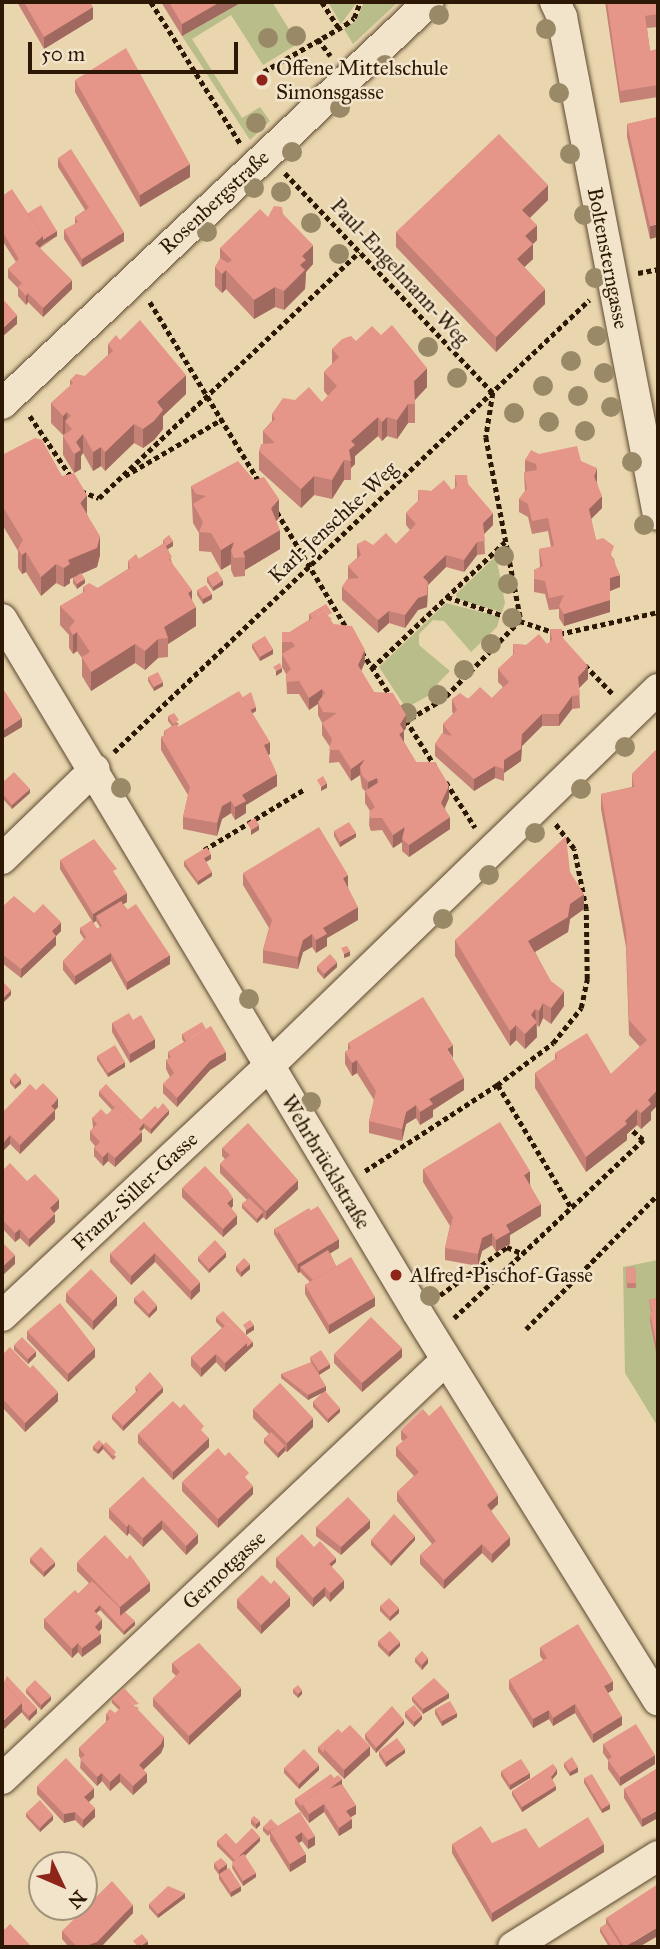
<!DOCTYPE html>
<html>
<head>
<meta charset="utf-8">
<style>
  body { margin:0 }
  #map { position:relative; width:660px; height:1949px; overflow:hidden; background:#ead6ae; font-family:"IM FELL Great Primer",serif }
  div>[style] { position:absolute }
  .green>* { inset:0; background:#b8bd89 }
  .path>* { height:4.5px; margin-top:-2.25px; transform-origin:0; background:repeating-linear-gradient(90deg,#2c1805 0 5px,transparent 0 8.5px) }
  .roads { filter:drop-shadow(0 0 2px #5c482f) drop-shadow(0 0 2px #5c482f) }
  .minor>* { height:30px; margin:-15px; padding:0 15px; transform-origin:15px; border-radius:15px; background:#f1e4ca }
  .trees>* { width:20px; height:20px; margin:-10px; border-radius:50%; background:#998967 }
  .wall>* { inset:0; background:#c58176 }
  .shaded-wall>* { inset:0; background:#a06960 }
  .building>* { inset:0; background:#e59689 }
  .dots>* { width:19px; height:19px; translate:-50% -50%; box-sizing:border-box; border:4px solid #f1e4ca; border-radius:50% }
  span { translate:-50% -50%; white-space:nowrap; text-align:center; line-height:1.15; -webkit-text-stroke:5px #f1e4ca; paint-order:stroke }
  .poi-label { font-size:21px; color:#2c1805 }
  .left { translate:0 -50%; text-align:left }
  .street-label { font-size:21px; color:#2c1805 }
  .frame { position:absolute; inset:0; border:4px solid #2c1805; pointer-events:none }
  .north { position:absolute; left:28px; top:1851px; width:70px; height:70px; box-sizing:border-box; background:#f1e4ca; border:2px solid #a2927b; border-radius:50%; rotate:134deg; font-size:19px; font-weight:700; line-height:28px; text-align:center; color:#2c1805 }
  .north::after { content:''; display:block; margin:auto; width:24px; height:32px; background:#8f2418; clip-path:polygon(50% 0,100% 100%,50% 72%,0 100%) }
  .scale { position:absolute; left:28px; top:42px; width:210px; height:32px; box-sizing:border-box; border:4px solid #2c1805; border-top:0; padding-left:9px; font-size:21px; line-height:24px; white-space:nowrap; color:#2c1805; -webkit-text-stroke:5px #f1e4ca; paint-order:stroke }
</style>
</head>
<body>
<div id="map">
  <div class="green">
    <div style="clip-path:polygon(242px 2px,272px 2px,292px 34px,297px 31px,304px 40px,263px 65px,231px 15px,192px 39px,242px 118px,260px 107px,270px 121px,250px 140px,182px 36px)"></div>
    <div style="clip-path:polygon(328px 2px,357px 2px,341px 24px)"></div>
    <div style="clip-path:polygon(364px 2px,398px 2px,353px 44px,344px 29px,356px 21px)"></div>
    <div style="clip-path:polygon(496px 556px,505px 603px,502px 612px,457px 599px,456px 594px)"></div>
    <div style="clip-path:polygon(446px 603px,500px 617px,497px 627px,471px 652px,444px 621px,433px 620px,419px 634px,419px 645px,450px 671px,438px 683px,437px 691px,406px 708px,379px 667px)"></div>
    <div style="clip-path:polygon(658px 1260px,658px 1427px,625px 1373px,623px 1267px)"></div>
  </div>
  <div class="path">
    <div style="left:151px;top:2px;width:167px;rotate:57.7deg"></div>
    <div style="left:322px;top:2px;width:31px;rotate:57deg"></div>
    <div style="left:318px;top:39px;width:21px;rotate:53deg"></div>
    <div style="left:256px;top:76px;width:103px;rotate:-29.8deg"></div>
    <div style="left:345px;top:25px;width:11px;rotate:-38deg"></div>
    <div style="left:354px;top:18px;width:17px;rotate:-69deg"></div>
    <div style="left:285px;top:173px;width:303px;rotate:46.6deg"></div>
    <div style="left:493px;top:393px;width:45px;rotate:99deg"></div>
    <div style="left:486px;top:437px;width:186px;rotate:79.2deg"></div>
    <div style="left:521px;top:620px;width:110px;rotate:134.3deg"></div>
    <div style="left:444px;top:699px;width:43px;rotate:149.3deg"></div>
    <div style="left:638px;top:273px;width:20px;rotate:-11deg"></div>
    <div style="left:150px;top:302px;width:212px;rotate:58.7deg"></div>
    <div style="left:30px;top:416px;width:75px;rotate:55.9deg"></div>
    <div style="left:125px;top:476px;width:113px;rotate:-30.4deg"></div>
    <div style="left:81px;top:491px;width:19px;rotate:21deg"></div>
    <div style="left:99px;top:498px;width:358px;rotate:-43.4deg"></div>
    <div style="left:277px;top:512px;width:134px;rotate:59deg"></div>
    <div style="left:447px;top:597px;width:112px;rotate:18.3deg"></div>
    <div style="left:559px;top:634px;width:101px;rotate:-12.5deg"></div>
    <div style="left:362px;top:652px;width:55px;rotate:56.9deg"></div>
    <div style="left:585px;top:665px;width:40px;rotate:46deg"></div>
    <div style="left:372px;top:668px;width:183px;rotate:-43.5deg"></div>
    <div style="left:406px;top:720px;width:54px;rotate:57.8deg"></div>
    <div style="left:114px;top:752px;width:656px;rotate:-43.58deg"></div>
    <div style="left:446px;top:782px;width:54px;rotate:57.2deg"></div>
    <div style="left:204px;top:850px;width:116px;rotate:-31.2deg"></div>
    <div style="left:498px;top:1085px;width:142px;rotate:59.1deg"></div>
    <div style="left:365px;top:1171px;width:158px;rotate:-33.1deg"></div>
    <div style="left:497px;top:1085px;width:70px;rotate:-36.9deg"></div>
    <div style="left:553px;top:1043px;width:45px;rotate:-51.3deg"></div>
    <div style="left:581px;top:1008px;width:30px;rotate:-78deg"></div>
    <div style="left:587px;top:979px;width:70px;rotate:-90.8deg"></div>
    <div style="left:586px;top:909px;width:61px;rotate:-101.3deg"></div>
    <div style="left:574px;top:849px;width:31px;rotate:-127deg"></div>
    <div style="left:440px;top:1295px;width:82px;rotate:-35.6deg"></div>
    <div style="left:507px;top:1247px;width:15px;rotate:23deg"></div>
    <div style="left:454px;top:1318px;width:260px;rotate:-43.3deg"></div>
    <div style="left:643px;top:1140px;width:16px;rotate:-140deg"></div>
    <div style="left:526px;top:1329px;width:189px;rotate:-45.6deg"></div>
  </div>
  <div class="roads">
    <div class="minor">
      <div style="left:555px;top:2px;width:17px;rotate:65deg"></div>
      <div style="left:562px;top:17px;width:507px;rotate:79.09deg"></div>
      <div style="left:2px;top:404px;width:586px;rotate:-43.27deg"></div>
      <div style="left:2px;top:619px;width:808px;rotate:59.08deg"></div>
      <div style="left:417px;top:1312px;width:457px;rotate:58.2deg"></div>
      <div style="left:2px;top:859px;width:129px;rotate:-44.1deg"></div>
      <div style="left:2px;top:1316px;width:364px;rotate:-43.1deg"></div>
      <div style="left:268px;top:1067px;width:543px;rotate:-44.1deg"></div>
      <div style="left:2px;top:1779px;width:610px;rotate:-43.34deg"></div>
      <div style="left:513px;top:1947px;width:171px;rotate:-32.1deg"></div>
    </div>
  </div>
  <div class="trees">
    <div style="left:439px;top:15px"></div>
    <div style="left:546px;top:29px"></div>
    <div style="left:296px;top:36px"></div>
    <div style="left:268px;top:38px"></div>
    <div style="left:385px;top:65px"></div>
    <div style="left:559px;top:93px"></div>
    <div style="left:340px;top:108px"></div>
    <div style="left:256px;top:123px"></div>
    <div style="left:292px;top:152px"></div>
    <div style="left:570px;top:154px"></div>
    <div style="left:254px;top:188px"></div>
    <div style="left:281px;top:192px"></div>
    <div style="left:584px;top:215px"></div>
    <div style="left:311px;top:223px"></div>
    <div style="left:207px;top:232px"></div>
    <div style="left:339px;top:254px"></div>
    <div style="left:595px;top:278px"></div>
    <div style="left:597px;top:336px"></div>
    <div style="left:428px;top:347px"></div>
    <div style="left:571px;top:361px"></div>
    <div style="left:604px;top:373px"></div>
    <div style="left:457px;top:378px"></div>
    <div style="left:543px;top:386px"></div>
    <div style="left:578px;top:396px"></div>
    <div style="left:611px;top:407px"></div>
    <div style="left:514px;top:413px"></div>
    <div style="left:549px;top:422px"></div>
    <div style="left:585px;top:431px"></div>
    <div style="left:632px;top:462px"></div>
    <div style="left:644px;top:525px"></div>
    <div style="left:504px;top:556px"></div>
    <div style="left:508px;top:584px"></div>
    <div style="left:512px;top:618px"></div>
    <div style="left:491px;top:644px"></div>
    <div style="left:464px;top:670px"></div>
    <div style="left:438px;top:695px"></div>
    <div style="left:407px;top:713px"></div>
    <div style="left:625px;top:747px"></div>
    <div style="left:121px;top:788px"></div>
    <div style="left:581px;top:789px"></div>
    <div style="left:535px;top:833px"></div>
    <div style="left:489px;top:875px"></div>
    <div style="left:443px;top:919px"></div>
    <div style="left:249px;top:999px"></div>
    <div style="left:311px;top:1102px"></div>
    <div style="left:430px;top:1296px"></div>
  </div>
  <div class="wall">
    <div style="clip-path:polygon(17px 2px,90px 2px,93px 19px,44px 49px)"></div>
    <div style="clip-path:polygon(161px 2px,242px 2px,182px 36px)"></div>
    <div style="clip-path:polygon(605px 2px,658px 2px,658px 27px,647px 28px,650px 51px,658px 49px,658px 97px,620px 103px)"></div>
    <div style="clip-path:polygon(75px 80px,190px 177px,140px 207px,75px 92px)"></div>
    <div style="clip-path:polygon(658px 117px,650px 239px,627px 137px,627px 124px)"></div>
    <div style="clip-path:polygon(58px 158px,124px 241px,82px 267px,64px 239px,64px 230px,75px 224px,75px 217px,85px 210px,58px 167px)"></div>
    <div style="clip-path:polygon(2px 196px,28px 213px,57px 236px,40px 248px,72px 289px,43px 317px,28px 302px,26px 305px,18px 296px,18px 288px,8px 278px,8px 269px,16px 262px,2px 240px)"></div>
    <div style="clip-path:polygon(548px 200px,530px 218px,537px 240px,533px 244px,533px 259px,524px 267px,545px 304px,496px 352px,396px 247px,396px 232px)"></div>
    <div style="clip-path:polygon(283px 214px,313px 264px,306px 272px,305px 289px,284px 310px,275px 307px,254px 319px,226px 289px,222px 293px,215px 286px,215px 267px,220px 259px,220px 248px,268px 217px)"></div>
    <div style="clip-path:polygon(120px 340px,186px 394px,163px 416px,163px 429px,154px 440px,143px 448px,134px 443px,105px 471px,101px 466px,93px 471px,83px 453px,81px 456px,81px 469px,74px 473px,63px 455px,63px 436px,65px 433px,63px 435px,51px 423px,51px 403px,70px 386px,70px 380px,85px 376px,108px 355px,108px 344px)"></div>
    <div style="clip-path:polygon(356px 341px,427px 387px,415px 400px,415px 423px,408px 423px,397px 439px,387px 436px,382px 441px,378px 436px,355px 456px,355px 464px,351px 468px,351px 480px,344px 480px,332px 499px,314px 495px,301px 508px,259px 470px,259px 451px,263px 444px,263px 431px,272px 421px,272px 414px,295px 400px,322px 402px,328px 396px,324px 391px,324px 372px,332px 364px,332px 349px)"></div>
    <div style="clip-path:polygon(539px 454px,581px 461px,597px 480px,597px 482px,602px 508px,591px 519px,596px 540px,614px 559px,620px 587px,610px 591px,610px 612px,564px 626px,559px 618px,559px 609px,549px 610px,545px 594px,534px 592px,534px 570px,540px 567px,539px 549px,551px 547px,548px 531px,532px 534px,528px 517px,519px 512px,519px 499px,525px 491px,524px 472px,525px 472px,525px 460px)"></div>
    <div style="clip-path:polygon(2px 455px,62px 476px,87px 514px,100px 555px,97px 567px,81px 574px,85px 583px,77px 589px,73px 583px,73px 578px,76px 576px,70px 579px,70px 583px,64px 587px,56px 583px,41px 596px,26px 572px,22px 574px,18px 568px,18px 551px,3px 526px,2px 527px)"></div>
    <div style="clip-path:polygon(455px 475px,468px 484px,493px 525px,484px 534px,485px 554px,477px 555px,464px 572px,446px 567px,428px 585px,427px 607px,418px 610px,405px 628px,389px 623px,378px 633px,342px 600px,342px 587px,348px 579px,348px 566px,357px 558px,357px 544px,373px 545px,396px 544px,410px 530px,406px 525px,406px 513px,418px 501px,418px 490px,431px 491px,452px 490px,455px 488px)"></div>
    <div style="clip-path:polygon(191px 486px,279px 518px,276px 521px,280px 549px,245px 570px,245px 576px,234px 577px,231px 570px,231px 564px,221px 570px,211px 552px,199px 551px,199px 533px,193px 523px)"></div>
    <div style="clip-path:polygon(163px 540px,173px 546px,168px 549px,172px 563px,192px 600px,196px 626px,168px 644px,168px 657px,158px 658px,145px 670px,135px 663px,91px 691px,82px 676px,82px 658px,77px 651px,73px 654px,69px 648px,69px 635px,60px 625px,60px 606px,83px 593px,83px 587px,98px 588px,128px 569px,128px 561px,139px 559px,163px 544px)"></div>
    <div style="clip-path:polygon(207px 577px,223px 585px,213px 591px,207px 582px)"></div>
    <div style="clip-path:polygon(197px 590px,212px 599px,203px 604px,197px 595px)"></div>
    <div style="clip-path:polygon(309px 614px,332px 618px,330px 619px,333px 624px,365px 662px,361px 671px,374px 692px,406px 728px,404px 731px,404px 742px,416px 762px,449px 798px,445px 808px,450px 829px,409px 857px,402px 851px,402px 842px,393px 848px,382px 830px,371px 831px,369px 825px,370px 811px,365px 803px,365px 791px,362px 788px,360px 775px,351px 781px,339px 762px,329px 763px,330px 747px,322px 735px,322px 723px,318px 715px,318px 704px,309px 710px,299px 694px,287px 694px,286px 674px,282px 667px,282px 632px,290px 632px,309px 620px)"></div>
    <div style="clip-path:polygon(550px 629px,563px 638px,588px 679px,579px 688px,580px 708px,572px 709px,559px 726px,542px 726px,522px 746px,521px 761px,504px 773px,504px 781px,495px 778px,474px 791px,435px 756px,435px 744px,443px 733px,443px 724px,453px 714px,452px 711px,452px 699px,492px 698px,503px 687px,498px 682px,498px 669px,513px 655px,513px 644px,526px 645px,547px 644px,550px 642px)"></div>
    <div style="clip-path:polygon(252px 644px,273px 654px,260px 661px,252px 648px)"></div>
    <div style="clip-path:polygon(148px 677px,163px 686px,154px 691px,148px 681px)"></div>
    <div style="clip-path:polygon(243px 697px,256px 711px,252px 714px,270px 754px,268px 755px,277px 786px,246px 805px,246px 813px,235px 820px,231px 813px,222px 819px,217px 836px,183px 829px,183px 817px,188px 795px,161px 750px,161px 737px,164px 736px,164px 731px,172px 726px,168px 721px,168px 716px,179px 724px,177px 726px,178px 727px)"></div>
    <div style="clip-path:polygon(656px 750px,651px 1120px,641px 1129px,637px 1125px,627px 1134px,627px 1140px,586px 1172px,535px 1088px,535px 1073px,555px 1059px,555px 1053px,611px 1074px,640px 1047px,629px 1035px,626px 947px,601px 809px,601px 794px,632px 787px,632px 774px)"></div>
    <div style="clip-path:polygon(2px 783px,30px 793px,12px 809px,2px 798px)"></div>
    <div style="clip-path:polygon(334px 831px,356px 837px,340px 847px,334px 836px)"></div>
    <div style="clip-path:polygon(211px 859px,206px 862px,212px 876px,198px 885px,184px 866px,184px 861px)"></div>
    <div style="clip-path:polygon(evenodd,60px 860px,117px 877px,127px 902px,123px 904px,170px 964px,127px 990px,111px 961px,75px 985px,63px 970px,63px 961px,84px 939px,80px 933px,80px 928px,92px 921px,60px 869px,60px 860px,96px 921px,100px 927px,97px 929px,93px 923px,96px 921px)"></div>
    <div style="clip-path:polygon(570px 872px,584px 909px,570px 919px,568px 932px,535px 952px,564px 1006px,551px 1024px,543px 1018px,539px 1027px,537px 1025px,537px 1037px,525px 1049px,516px 1040px,510px 1046px,455px 956px,455px 940px)"></div>
    <div style="clip-path:polygon(243px 873px,348px 887px,358px 920px,327px 938px,327px 946px,316px 953px,312px 947px,303px 952px,298px 969px,263px 963px,263px 950px,269px 928px,243px 885px)"></div>
    <div style="clip-path:polygon(2px 907px,34px 913px,61px 931px,56px 936px,56px 945px,21px 978px,2px 963px)"></div>
    <div style="clip-path:polygon(317px 966px,337px 967px,324px 979px,317px 971px)"></div>
    <div style="clip-path:polygon(133px 1020px,155px 1048px,130px 1063px,112px 1032px,112px 1023px)"></div>
    <div style="clip-path:polygon(182px 1034px,226px 1060px,210px 1070px,177px 1107px,163px 1093px,163px 1084px,170px 1077px,166px 1069px,166px 1060px,168px 1059px,168px 1052px,184px 1042px,182px 1039px)"></div>
    <div style="clip-path:polygon(348px 1043px,452px 1058px,464px 1090px,433px 1110px,433px 1117px,420px 1125px,416px 1118px,406px 1124px,402px 1141px,369px 1133px,369px 1121px,374px 1100px,357px 1073px,352px 1076px,345px 1064px,345px 1052px,348px 1050px)"></div>
    <div style="clip-path:polygon(97px 1056px,125px 1067px,108px 1077px,97px 1060px)"></div>
    <div style="clip-path:polygon(10px 1079px,21px 1084px,15px 1089px,10px 1083px)"></div>
    <div style="clip-path:polygon(36px 1090px,58px 1107px,55px 1110px,55px 1119px,20px 1154px,10px 1144px,4px 1150px,2px 1148px,2px 1113px)"></div>
    <div style="clip-path:polygon(99px 1091px,141px 1120px,158px 1109px,169px 1114px,151px 1134px,144px 1128px,141px 1131px,142px 1141px,115px 1167px,108px 1161px,103px 1166px,94px 1156px,94px 1148px,95px 1146px,90px 1140px,90px 1131px,93px 1128px,92px 1118px,107px 1115px,112px 1110px,99px 1096px)"></div>
    <div style="clip-path:polygon(222px 1148px,298px 1189px,266px 1220px,263px 1217px,257px 1223px,242px 1208px,242px 1204px,247px 1200px,220px 1173px,220px 1164px,225px 1159px,222px 1156px)"></div>
    <div style="clip-path:polygon(423px 1169px,530px 1184px,541px 1216px,510px 1235px,510px 1244px,496px 1252px,492px 1245px,482px 1251px,478px 1266px,445px 1260px,445px 1248px,450px 1226px,423px 1182px)"></div>
    <div style="clip-path:polygon(2px 1171px,27px 1181px,59px 1208px,54px 1213px,55px 1222px,29px 1247px,20px 1238px,15px 1242px,2px 1228px)"></div>
    <div style="clip-path:polygon(182px 1188px,233px 1206px,231px 1208px,237px 1224px,223px 1237px,182px 1197px)"></div>
    <div style="clip-path:polygon(144px 1222px,200px 1291px,191px 1300px,155px 1262px,131px 1285px,110px 1262px,110px 1254px)"></div>
    <div style="clip-path:polygon(274px 1229px,339px 1248px,330px 1253px,336px 1266px,375px 1306px,329px 1334px,305px 1294px,305px 1285px,310px 1282px,300px 1272px,298px 1273px,274px 1234px)"></div>
    <div style="clip-path:polygon(198px 1257px,226px 1257px,209px 1273px,198px 1261px)"></div>
    <div style="clip-path:polygon(236px 1266px,250px 1269px,241px 1277px,236px 1271px)"></div>
    <div style="clip-path:polygon(635px 1267px,636px 1288px,627px 1288px,626px 1268px)"></div>
    <div style="clip-path:polygon(66px 1293px,117px 1305px,93px 1330px,66px 1302px)"></div>
    <div style="clip-path:polygon(134px 1298px,157px 1310px,149px 1318px,134px 1303px)"></div>
    <div style="clip-path:polygon(658px 1298px,658px 1357px,657px 1357px,650px 1321px,651px 1312px,649px 1300px)"></div>
    <div style="clip-path:polygon(216px 1317px,253px 1346px,225px 1372px,216px 1362px,201px 1377px,191px 1366px,191px 1357px,222px 1328px,216px 1322px)"></div>
    <div style="clip-path:polygon(27px 1331px,95px 1357px,68px 1382px,27px 1339px)"></div>
    <div style="clip-path:polygon(14px 1345px,36px 1356px,28px 1364px,14px 1350px)"></div>
    <div style="clip-path:polygon(334px 1354px,402px 1357px,362px 1392px,334px 1363px)"></div>
    <div style="clip-path:polygon(2px 1355px,58px 1401px,25px 1432px,2px 1407px)"></div>
    <div style="clip-path:polygon(310px 1357px,330px 1368px,319px 1375px,325px 1391px,340px 1412px,328px 1423px,313px 1407px,313px 1402px,323px 1392px,308px 1400px,281px 1378px,281px 1374px,311px 1363px)"></div>
    <div style="clip-path:polygon(135px 1387px,163px 1392px,123px 1431px,112px 1419px,112px 1415px,136px 1392px)"></div>
    <div style="clip-path:polygon(253px 1409px,313px 1427px,287px 1452px,285px 1451px,278px 1458px,264px 1443px,264px 1439px,269px 1434px,253px 1418px)"></div>
    <div style="clip-path:polygon(401px 1430px,498px 1504px,491px 1511px,510px 1545px,492px 1563px,482px 1553px,444px 1589px,420px 1564px,420px 1555px,432px 1544px,397px 1501px,397px 1492px,414px 1476px,396px 1456px,396px 1447px,403px 1441px,401px 1439px)"></div>
    <div style="clip-path:polygon(138px 1434px,204px 1434px,209px 1447px,173px 1480px,138px 1443px)"></div>
    <div style="clip-path:polygon(103px 1444px,116px 1457px,113px 1460px,103px 1449px,98px 1454px,93px 1450px,93px 1446px)"></div>
    <div style="clip-path:polygon(143px 1477px,198px 1543px,186px 1555px,162px 1529px,143px 1547px,129px 1533px,127px 1536px,109px 1518px,109px 1509px)"></div>
    <div style="clip-path:polygon(182px 1482px,253px 1494px,218px 1528px,182px 1491px)"></div>
    <div style="clip-path:polygon(316px 1527px,370px 1528px,341px 1555px,316px 1536px)"></div>
    <div style="clip-path:polygon(371px 1540px,415px 1540px,391px 1566px,371px 1545px)"></div>
    <div style="clip-path:polygon(314px 1547px,336px 1562px,331px 1566px,344px 1588px,330px 1602px,325px 1596px,313px 1607px,276px 1567px,276px 1558px)"></div>
    <div style="clip-path:polygon(30px 1558px,55px 1566px,44px 1577px,30px 1563px)"></div>
    <div style="clip-path:polygon(77px 1562px,150px 1591px,125px 1612px,135px 1625px,124px 1635px,100px 1610px,96px 1613px,102px 1628px,99px 1632px,101px 1643px,82px 1657px,78px 1652px,72px 1658px,44px 1628px,44px 1619px,78px 1594px,89px 1583px,77px 1571px)"></div>
    <div style="clip-path:polygon(237px 1599px,290px 1606px,261px 1634px,237px 1608px)"></div>
    <div style="clip-path:polygon(380px 1606px,399px 1613px,390px 1621px,380px 1611px)"></div>
    <div style="clip-path:polygon(378px 1641px,400px 1646px,389px 1657px,378px 1646px)"></div>
    <div style="clip-path:polygon(540px 1647px,613px 1690px,608px 1693px,622px 1725px,593px 1743px,575px 1713px,553px 1726px,549px 1719px,533px 1728px,509px 1689px,509px 1680px,543px 1660px,540px 1656px)"></div>
    <div style="clip-path:polygon(415px 1658px,428px 1663px,422px 1670px,415px 1662px)"></div>
    <div style="clip-path:polygon(172px 1663px,241px 1696px,189px 1745px,153px 1706px,153px 1698px,176px 1676px,172px 1672px)"></div>
    <div style="clip-path:polygon(2px 1680px,37px 1713px,29px 1721px,22px 1713px)"></div>
    <div style="clip-path:polygon(26px 1689px,51px 1700px,41px 1710px,26px 1693px)"></div>
    <div style="clip-path:polygon(293px 1689px,302px 1694px,298px 1698px,293px 1693px)"></div>
    <div style="clip-path:polygon(412px 1697px,449px 1698px,423px 1714px,412px 1701px)"></div>
    <div style="clip-path:polygon(112px 1699px,139px 1708px,137px 1709px,164px 1746px,161px 1753px,143px 1770px,147px 1782px,133px 1795px,120px 1782px,110px 1791px,102px 1781px,97px 1786px,80px 1768px,81px 1759px,79px 1756px,79px 1748px,106px 1722px,106px 1714px,115px 1713px,119px 1710px,112px 1703px)"></div>
    <div style="clip-path:polygon(435px 1709px,457px 1717px,442px 1726px,435px 1714px)"></div>
    <div style="clip-path:polygon(405px 1712px,422px 1719px,414px 1727px,405px 1717px)"></div>
    <div style="clip-path:polygon(404px 1724px,376px 1753px,365px 1739px,365px 1734px)"></div>
    <div style="clip-path:polygon(342px 1733px,370px 1755px,344px 1779px,318px 1752px,318px 1747px)"></div>
    <div style="clip-path:polygon(603px 1744px,655px 1764px,620px 1786px,608px 1769px,608px 1760px,603px 1753px)"></div>
    <div style="clip-path:polygon(379px 1751px,405px 1753px,386px 1767px,379px 1756px)"></div>
    <div style="clip-path:polygon(564px 1763px,578px 1772px,570px 1776px,564px 1767px)"></div>
    <div style="clip-path:polygon(284px 1768px,319px 1770px,299px 1789px,284px 1773px)"></div>
    <div style="clip-path:polygon(658px 1768px,642px 1827px,624px 1798px,624px 1789px)"></div>
    <div style="clip-path:polygon(501px 1771px,530px 1778px,510px 1790px,501px 1776px)"></div>
    <div style="clip-path:polygon(557px 1774px,552px 1779px,556px 1790px,522px 1812px,512px 1795px,512px 1791px)"></div>
    <div style="clip-path:polygon(334px 1778px,342px 1784px,356px 1814px,351px 1817px,352px 1828px,339px 1836px,324px 1812px,309px 1823px,295px 1804px,295px 1799px)"></div>
    <div style="clip-path:polygon(584px 1778px,610px 1809px,602px 1813px,584px 1783px)"></div>
    <div style="clip-path:polygon(37px 1786px,94px 1797px,89px 1802px,95px 1817px,83px 1828px,75px 1820px,64px 1823px,37px 1794px)"></div>
    <div style="clip-path:polygon(300px 1812px,315px 1845px,308px 1849px,302px 1841px,299px 1843px,306px 1862px,290px 1872px,270px 1840px,270px 1834px,268px 1836px,263px 1831px,263px 1827px,278px 1826px)"></div>
    <div style="clip-path:polygon(26px 1813px,53px 1820px,40px 1832px,26px 1817px)"></div>
    <div style="clip-path:polygon(251px 1819px,260px 1825px,256px 1829px,251px 1824px)"></div>
    <div style="clip-path:polygon(217px 1841px,236px 1844px,260px 1841px,245px 1856px,256px 1877px,243px 1886px,232px 1868px,233px 1862px,217px 1846px)"></div>
    <div style="clip-path:polygon(492px 1843px,539px 1848px,604px 1852px,492px 1922px,452px 1853px,452px 1844px)"></div>
    <div style="clip-path:polygon(214px 1863px,227px 1869px,219px 1875px,214px 1868px)"></div>
    <div style="clip-path:polygon(219px 1874px,241px 1891px,231px 1897px,219px 1879px)"></div>
    <div style="clip-path:polygon(185px 1898px,158px 1918px,149px 1908px,149px 1904px)"></div>
    <div style="clip-path:polygon(133px 1913px,101px 1947px,69px 1947px,62px 1939px,62px 1931px)"></div>
    <div style="clip-path:polygon(606px 1918px,639px 1947px,609px 1947px,600px 1932px,600px 1928px,606px 1924px)"></div>
  </div>
  <div class="shaded-wall">
    <div style="clip-path:polygon(220px 2px,242px 2px,182px 36px,182px 24px)"></div>
    <div style="clip-path:polygon(93px 7px,93px 19px,44px 49px,44px 37px)"></div>
    <div style="clip-path:polygon(190px 164px,190px 177px,140px 207px,140px 195px)"></div>
    <div style="clip-path:polygon(548px 185px,548px 200px,522px 225px,522px 210px)"></div>
    <div style="clip-path:polygon(658px 224px,658px 237px,650px 239px,650px 226px)"></div>
    <div style="clip-path:polygon(537px 225px,537px 240px,533px 244px,533px 259px,517px 274px,517px 259px,525px 236px)"></div>
    <div style="clip-path:polygon(57px 231px,57px 236px,43px 244px,35px 252px,35px 243px,43px 236px)"></div>
    <div style="clip-path:polygon(124px 232px,124px 241px,82px 267px,82px 259px)"></div>
    <div style="clip-path:polygon(313px 245px,313px 264px,306px 272px,305px 289px,284px 310px,284px 291px,300px 265px,302px 256px)"></div>
    <div style="clip-path:polygon(226px 270px,226px 289px,222px 293px,222px 274px)"></div>
    <div style="clip-path:polygon(72px 280px,72px 289px,43px 317px,43px 308px)"></div>
    <div style="clip-path:polygon(275px 287px,275px 307px,254px 319px,254px 300px)"></div>
    <div style="clip-path:polygon(545px 289px,545px 304px,496px 352px,496px 337px)"></div>
    <div style="clip-path:polygon(28px 293px,28px 302px,26px 305px,26px 296px)"></div>
    <div style="clip-path:polygon(17px 315px,17px 324px,2px 337px,2px 329px)"></div>
    <div style="clip-path:polygon(427px 368px,427px 387px,414px 401px,414px 381px)"></div>
    <div style="clip-path:polygon(186px 375px,186px 394px,163px 416px,163px 429px,154px 440px,143px 448px,143px 429px,157px 402px)"></div>
    <div style="clip-path:polygon(408px 404px,408px 423px,397px 439px,397px 420px)"></div>
    <div style="clip-path:polygon(67px 412px,67px 423px,65px 421px,65px 433px,63px 435px,63px 416px)"></div>
    <div style="clip-path:polygon(378px 417px,378px 436px,355px 456px,355px 464px,351px 468px,349px 450px,351px 441px)"></div>
    <div style="clip-path:polygon(387px 417px,387px 436px,382px 441px,382px 422px)"></div>
    <div style="clip-path:polygon(134px 424px,134px 443px,105px 471px,105px 452px)"></div>
    <div style="clip-path:polygon(83px 434px,83px 453px,81px 456px,81px 469px,74px 473px,76px 442px)"></div>
    <div style="clip-path:polygon(101px 447px,101px 466px,93px 471px,93px 452px)"></div>
    <div style="clip-path:polygon(344px 460px,344px 480px,332px 499px,332px 480px)"></div>
    <div style="clip-path:polygon(597px 468px,597px 480px,594px 488px,594px 476px)"></div>
    <div style="clip-path:polygon(314px 476px,314px 495px,301px 508px,301px 489px)"></div>
    <div style="clip-path:polygon(87px 495px,87px 514px,80px 503px)"></div>
    <div style="clip-path:polygon(602px 496px,602px 508px,589px 521px,589px 509px)"></div>
    <div style="clip-path:polygon(279px 499px,279px 518px,271px 527px,271px 508px)"></div>
    <div style="clip-path:polygon(493px 513px,493px 525px,483px 535px,483px 523px)"></div>
    <div style="clip-path:polygon(280px 530px,280px 549px,245px 570px,245px 557px,243px 552px)"></div>
    <div style="clip-path:polygon(100px 536px,100px 555px,97px 567px,70px 579px,70px 583px,64px 587px,64px 568px,68px 560px)"></div>
    <div style="clip-path:polygon(173px 541px,173px 546px,166px 550px,166px 546px)"></div>
    <div style="clip-path:polygon(234px 542px,231px 551px,231px 564px,221px 570px,221px 550px)"></div>
    <div style="clip-path:polygon(477px 542px,477px 555px,464px 572px,464px 560px)"></div>
    <div style="clip-path:polygon(26px 552px,26px 572px,22px 574px,22px 555px)"></div>
    <div style="clip-path:polygon(446px 555px,446px 567px,428px 585px,427px 607px,418px 610px,405px 628px,405px 615px,423px 577px)"></div>
    <div style="clip-path:polygon(56px 564px,56px 583px,41px 596px,41px 577px)"></div>
    <div style="clip-path:polygon(620px 575px,620px 587px,610px 591px,610px 578px)"></div>
    <div style="clip-path:polygon(85px 579px,85px 583px,77px 589px,77px 584px)"></div>
    <div style="clip-path:polygon(223px 580px,223px 585px,213px 591px,213px 587px)"></div>
    <div style="clip-path:polygon(192px 590px,192px 609px,188px 593px)"></div>
    <div style="clip-path:polygon(212px 594px,212px 599px,203px 604px,203px 599px)"></div>
    <div style="clip-path:polygon(610px 600px,610px 612px,564px 626px,564px 614px)"></div>
    <div style="clip-path:polygon(196px 607px,196px 626px,168px 644px,168px 638px,164px 627px)"></div>
    <div style="clip-path:polygon(389px 611px,389px 623px,378px 633px,378px 620px)"></div>
    <div style="clip-path:polygon(77px 632px,77px 651px,73px 654px,73px 635px)"></div>
    <div style="clip-path:polygon(158px 639px,158px 658px,145px 670px,145px 651px)"></div>
    <div style="clip-path:polygon(135px 644px,135px 663px,91px 691px,91px 672px)"></div>
    <div style="clip-path:polygon(273px 649px,273px 654px,260px 661px,260px 657px)"></div>
    <div style="clip-path:polygon(365px 650px,365px 662px,358px 678px,358px 665px)"></div>
    <div style="clip-path:polygon(588px 666px,588px 679px,578px 689px,578px 677px)"></div>
    <div style="clip-path:polygon(282px 668px,282px 672px,276px 676px,276px 671px)"></div>
    <div style="clip-path:polygon(163px 682px,163px 686px,154px 691px,154px 687px)"></div>
    <div style="clip-path:polygon(322px 689px,322px 701px,309px 710px,309px 698px)"></div>
    <div style="clip-path:polygon(572px 696px,572px 709px,559px 726px,559px 714px)"></div>
    <div style="clip-path:polygon(256px 707px,256px 711px,247px 716px,247px 712px)"></div>
    <div style="clip-path:polygon(542px 714px,542px 726px,522px 746px,521px 761px,504px 773px,504px 760px,522px 734px)"></div>
    <div style="clip-path:polygon(406px 715px,406px 728px,404px 731px,404px 743px,399px 746px,400px 724px)"></div>
    <div style="clip-path:polygon(22px 718px,22px 727px,2px 739px,2px 731px)"></div>
    <div style="clip-path:polygon(270px 742px,270px 754px,264px 758px,264px 745px)"></div>
    <div style="clip-path:polygon(365px 759px,360px 767px,360px 775px,351px 781px,351px 769px)"></div>
    <div style="clip-path:polygon(495px 766px,495px 778px,474px 791px,474px 779px)"></div>
    <div style="clip-path:polygon(277px 774px,277px 786px,246px 805px,246px 813px,235px 820px,235px 807px,242px 795px)"></div>
    <div style="clip-path:polygon(377px 778px,377px 791px,368px 794px,368px 782px)"></div>
    <div style="clip-path:polygon(327px 783px,327px 788px,321px 791px,321px 787px)"></div>
    <div style="clip-path:polygon(449px 785px,449px 798px,441px 815px,441px 803px)"></div>
    <div style="clip-path:polygon(30px 789px,30px 793px,12px 809px,12px 805px)"></div>
    <div style="clip-path:polygon(231px 801px,231px 813px,222px 819px,217px 836px,217px 823px,222px 806px)"></div>
    <div style="clip-path:polygon(450px 817px,450px 829px,409px 857px,409px 845px)"></div>
    <div style="clip-path:polygon(259px 825px,259px 830px,251px 835px,251px 830px)"></div>
    <div style="clip-path:polygon(405px 827px,402px 842px,393px 848px,393px 835px)"></div>
    <div style="clip-path:polygon(356px 833px,356px 837px,340px 847px,340px 842px)"></div>
    <div style="clip-path:polygon(211px 854px,211px 859px,204px 863px,204px 858px)"></div>
    <div style="clip-path:polygon(212px 872px,212px 876px,198px 885px,198px 881px)"></div>
    <div style="clip-path:polygon(348px 875px,348px 887px,343px 891px,343px 878px)"></div>
    <div style="clip-path:polygon(127px 893px,127px 902px,98px 920px,96px 916px,96px 921px,93px 923px,93px 914px)"></div>
    <div style="clip-path:polygon(584px 894px,584px 909px,570px 919px,568px 932px,528px 956px,528px 941px,570px 904px)"></div>
    <div style="clip-path:polygon(358px 907px,358px 920px,327px 938px,327px 946px,316px 953px,316px 940px,323px 928px)"></div>
    <div style="clip-path:polygon(61px 922px,61px 931px,56px 936px,56px 945px,21px 978px,21px 969px,52px 931px)"></div>
    <div style="clip-path:polygon(312px 934px,312px 947px,303px 952px,298px 969px,298px 957px,303px 940px)"></div>
    <div style="clip-path:polygon(350px 951px,350px 956px,344px 958px,344px 954px)"></div>
    <div style="clip-path:polygon(111px 953px,111px 961px,75px 985px,75px 976px)"></div>
    <div style="clip-path:polygon(170px 955px,170px 964px,127px 990px,127px 982px)"></div>
    <div style="clip-path:polygon(337px 962px,337px 967px,324px 979px,324px 974px)"></div>
    <div style="clip-path:polygon(11px 990px,11px 995px,2px 1004px,2px 999px)"></div>
    <div style="clip-path:polygon(564px 991px,564px 1006px,551px 1024px,551px 1008px)"></div>
    <div style="clip-path:polygon(543px 1003px,543px 1018px,539px 1027px,539px 1011px)"></div>
    <div style="clip-path:polygon(535px 1009px,537px 1037px,525px 1049px,525px 1034px,531px 1015px)"></div>
    <div style="clip-path:polygon(516px 1025px,516px 1040px,510px 1046px,510px 1031px)"></div>
    <div style="clip-path:polygon(155px 1039px,155px 1048px,130px 1063px,130px 1054px)"></div>
    <div style="clip-path:polygon(453px 1045px,453px 1058px,447px 1049px)"></div>
    <div style="clip-path:polygon(226px 1052px,226px 1060px,210px 1070px,177px 1107px,177px 1098px,210px 1061px)"></div>
    <div style="clip-path:polygon(357px 1060px,357px 1073px,352px 1076px,352px 1063px)"></div>
    <div style="clip-path:polygon(125px 1062px,125px 1067px,108px 1077px,108px 1073px)"></div>
    <div style="clip-path:polygon(464px 1078px,464px 1090px,433px 1110px,433px 1117px,420px 1125px,420px 1112px,429px 1099px)"></div>
    <div style="clip-path:polygon(21px 1079px,21px 1084px,15px 1089px,15px 1085px)"></div>
    <div style="clip-path:polygon(658px 1089px,658px 1105px,651px 1112px,651px 1120px,641px 1129px,641px 1113px,648px 1100px)"></div>
    <div style="clip-path:polygon(58px 1098px,58px 1107px,55px 1110px,55px 1119px,20px 1154px,20px 1145px)"></div>
    <div style="clip-path:polygon(416px 1105px,416px 1118px,406px 1124px,402px 1141px,402px 1129px,406px 1112px)"></div>
    <div style="clip-path:polygon(637px 1109px,637px 1125px,627px 1134px,627px 1140px,586px 1172px,586px 1157px)"></div>
    <div style="clip-path:polygon(169px 1110px,169px 1114px,151px 1134px,151px 1129px)"></div>
    <div style="clip-path:polygon(144px 1123px,144px 1128px,137px 1135px,137px 1131px)"></div>
    <div style="clip-path:polygon(142px 1132px,142px 1141px,115px 1167px,115px 1158px)"></div>
    <div style="clip-path:polygon(10px 1135px,10px 1144px,4px 1150px,4px 1142px)"></div>
    <div style="clip-path:polygon(108px 1152px,108px 1161px,103px 1166px,103px 1157px)"></div>
    <div style="clip-path:polygon(530px 1171px,530px 1184px,524px 1187px,524px 1175px)"></div>
    <div style="clip-path:polygon(298px 1180px,298px 1189px,266px 1220px,266px 1211px)"></div>
    <div style="clip-path:polygon(233px 1198px,233px 1206px,227px 1212px,227px 1203px)"></div>
    <div style="clip-path:polygon(59px 1199px,59px 1208px,50px 1217px,50px 1208px)"></div>
    <div style="clip-path:polygon(541px 1204px,541px 1216px,510px 1235px,510px 1244px,496px 1252px,496px 1240px,506px 1225px)"></div>
    <div style="clip-path:polygon(263px 1212px,263px 1217px,257px 1223px,257px 1219px)"></div>
    <div style="clip-path:polygon(55px 1214px,55px 1222px,29px 1247px,29px 1239px)"></div>
    <div style="clip-path:polygon(237px 1215px,237px 1224px,223px 1237px,223px 1229px)"></div>
    <div style="clip-path:polygon(20px 1229px,20px 1238px,15px 1242px,15px 1233px)"></div>
    <div style="clip-path:polygon(492px 1233px,492px 1245px,482px 1251px,478px 1266px,478px 1254px,482px 1238px)"></div>
    <div style="clip-path:polygon(339px 1239px,339px 1248px,303px 1270px,300px 1267px,300px 1272px,298px 1273px,298px 1264px)"></div>
    <div style="clip-path:polygon(226px 1252px,226px 1257px,209px 1273px,209px 1269px)"></div>
    <div style="clip-path:polygon(155px 1253px,155px 1262px,131px 1285px,131px 1276px)"></div>
    <div style="clip-path:polygon(15px 1255px,15px 1264px,2px 1276px,2px 1267px)"></div>
    <div style="clip-path:polygon(250px 1264px,250px 1269px,241px 1277px,241px 1272px)"></div>
    <div style="clip-path:polygon(200px 1282px,200px 1291px,191px 1300px,191px 1291px)"></div>
    <div style="clip-path:polygon(117px 1296px,117px 1305px,93px 1330px,93px 1321px)"></div>
    <div style="clip-path:polygon(375px 1297px,375px 1306px,329px 1334px,329px 1325px)"></div>
    <div style="clip-path:polygon(157px 1305px,157px 1310px,149px 1318px,149px 1314px)"></div>
    <div style="clip-path:polygon(254px 1325px,254px 1330px,246px 1335px,246px 1330px)"></div>
    <div style="clip-path:polygon(253px 1342px,253px 1346px,225px 1372px,225px 1363px,247px 1343px)"></div>
    <div style="clip-path:polygon(95px 1348px,95px 1357px,68px 1382px,68px 1374px)"></div>
    <div style="clip-path:polygon(402px 1348px,402px 1357px,362px 1392px,362px 1383px)"></div>
    <div style="clip-path:polygon(36px 1351px,36px 1356px,28px 1364px,28px 1359px)"></div>
    <div style="clip-path:polygon(216px 1354px,216px 1362px,201px 1377px,201px 1368px)"></div>
    <div style="clip-path:polygon(330px 1364px,330px 1368px,319px 1375px,319px 1371px)"></div>
    <div style="clip-path:polygon(326px 1386px,326px 1391px,308px 1400px,308px 1395px)"></div>
    <div style="clip-path:polygon(163px 1387px,163px 1392px,123px 1431px,123px 1426px)"></div>
    <div style="clip-path:polygon(58px 1392px,58px 1401px,25px 1432px,25px 1423px)"></div>
    <div style="clip-path:polygon(340px 1408px,340px 1412px,328px 1423px,328px 1419px)"></div>
    <div style="clip-path:polygon(313px 1418px,313px 1427px,287px 1452px,287px 1443px)"></div>
    <div style="clip-path:polygon(209px 1438px,209px 1447px,173px 1480px,173px 1472px)"></div>
    <div style="clip-path:polygon(103px 1445px,103px 1449px,98px 1454px,98px 1450px)"></div>
    <div style="clip-path:polygon(285px 1446px,285px 1451px,278px 1458px,278px 1453px)"></div>
    <div style="clip-path:polygon(253px 1486px,253px 1494px,218px 1528px,218px 1519px)"></div>
    <div style="clip-path:polygon(498px 1495px,498px 1504px,487px 1514px,487px 1505px)"></div>
    <div style="clip-path:polygon(162px 1520px,162px 1529px,143px 1547px,143px 1538px)"></div>
    <div style="clip-path:polygon(370px 1520px,370px 1528px,341px 1555px,341px 1547px)"></div>
    <div style="clip-path:polygon(129px 1524px,129px 1533px,127px 1536px,127px 1527px)"></div>
    <div style="clip-path:polygon(198px 1534px,198px 1543px,186px 1555px,186px 1546px)"></div>
    <div style="clip-path:polygon(415px 1536px,415px 1540px,391px 1566px,391px 1561px)"></div>
    <div style="clip-path:polygon(510px 1537px,510px 1545px,492px 1563px,492px 1554px)"></div>
    <div style="clip-path:polygon(482px 1544px,482px 1553px,444px 1589px,444px 1580px)"></div>
    <div style="clip-path:polygon(336px 1558px,336px 1562px,328px 1570px,328px 1565px)"></div>
    <div style="clip-path:polygon(55px 1562px,55px 1566px,44px 1577px,44px 1572px)"></div>
    <div style="clip-path:polygon(344px 1580px,344px 1588px,330px 1602px,330px 1593px)"></div>
    <div style="clip-path:polygon(150px 1582px,150px 1591px,120px 1616px,120px 1607px)"></div>
    <div style="clip-path:polygon(325px 1587px,325px 1596px,313px 1607px,313px 1598px)"></div>
    <div style="clip-path:polygon(290px 1597px,290px 1606px,261px 1634px,261px 1625px)"></div>
    <div style="clip-path:polygon(100px 1605px,100px 1610px,92px 1617px,92px 1613px)"></div>
    <div style="clip-path:polygon(399px 1608px,399px 1613px,390px 1621px,390px 1617px)"></div>
    <div style="clip-path:polygon(102px 1619px,102px 1628px,95px 1636px,95px 1627px)"></div>
    <div style="clip-path:polygon(135px 1621px,135px 1625px,124px 1635px,124px 1631px)"></div>
    <div style="clip-path:polygon(101px 1634px,101px 1643px,82px 1657px,82px 1648px)"></div>
    <div style="clip-path:polygon(400px 1642px,400px 1646px,389px 1657px,389px 1652px)"></div>
    <div style="clip-path:polygon(78px 1643px,78px 1652px,72px 1658px,72px 1649px)"></div>
    <div style="clip-path:polygon(428px 1658px,428px 1663px,422px 1670px,422px 1665px)"></div>
    <div style="clip-path:polygon(613px 1681px,613px 1690px,604px 1695px,604px 1686px)"></div>
    <div style="clip-path:polygon(241px 1688px,241px 1696px,189px 1745px,189px 1736px)"></div>
    <div style="clip-path:polygon(302px 1690px,302px 1694px,298px 1698px,298px 1694px)"></div>
    <div style="clip-path:polygon(449px 1693px,449px 1698px,423px 1714px,423px 1709px)"></div>
    <div style="clip-path:polygon(51px 1696px,51px 1700px,41px 1710px,41px 1705px)"></div>
    <div style="clip-path:polygon(22px 1703px,22px 1712px,2px 1731px,2px 1722px)"></div>
    <div style="clip-path:polygon(575px 1704px,575px 1713px,553px 1726px,553px 1718px)"></div>
    <div style="clip-path:polygon(37px 1708px,37px 1713px,29px 1721px,29px 1716px)"></div>
    <div style="clip-path:polygon(549px 1710px,549px 1719px,533px 1728px,533px 1719px)"></div>
    <div style="clip-path:polygon(457px 1713px,457px 1717px,442px 1726px,442px 1721px)"></div>
    <div style="clip-path:polygon(422px 1715px,422px 1719px,414px 1727px,414px 1722px)"></div>
    <div style="clip-path:polygon(622px 1716px,622px 1725px,593px 1743px,593px 1734px)"></div>
    <div style="clip-path:polygon(404px 1720px,404px 1724px,376px 1753px,376px 1748px)"></div>
    <div style="clip-path:polygon(164px 1737px,164px 1746px,161px 1753px,139px 1774px,139px 1765px)"></div>
    <div style="clip-path:polygon(370px 1746px,370px 1755px,344px 1779px,344px 1770px)"></div>
    <div style="clip-path:polygon(405px 1749px,405px 1753px,386px 1767px,386px 1762px)"></div>
    <div style="clip-path:polygon(655px 1755px,655px 1764px,620px 1786px,620px 1777px)"></div>
    <div style="clip-path:polygon(319px 1765px,319px 1770px,299px 1789px,299px 1784px)"></div>
    <div style="clip-path:polygon(578px 1767px,578px 1772px,570px 1776px,570px 1772px)"></div>
    <div style="clip-path:polygon(557px 1769px,557px 1774px,551px 1781px,551px 1777px)"></div>
    <div style="clip-path:polygon(102px 1773px,102px 1781px,97px 1786px,97px 1777px)"></div>
    <div style="clip-path:polygon(120px 1773px,120px 1782px,110px 1791px,110px 1782px)"></div>
    <div style="clip-path:polygon(147px 1773px,147px 1782px,133px 1795px,133px 1786px)"></div>
    <div style="clip-path:polygon(530px 1773px,530px 1778px,510px 1790px,510px 1785px)"></div>
    <div style="clip-path:polygon(342px 1779px,342px 1787px,306px 1809px)"></div>
    <div style="clip-path:polygon(556px 1786px,556px 1790px,522px 1812px,522px 1807px)"></div>
    <div style="clip-path:polygon(94px 1788px,94px 1797px,84px 1806px,84px 1797px)"></div>
    <div style="clip-path:polygon(324px 1804px,324px 1812px,309px 1823px,309px 1814px)"></div>
    <div style="clip-path:polygon(610px 1804px,610px 1809px,602px 1813px,602px 1809px)"></div>
    <div style="clip-path:polygon(356px 1805px,356px 1814px,346px 1820px,346px 1811px)"></div>
    <div style="clip-path:polygon(95px 1808px,95px 1817px,83px 1828px,83px 1820px)"></div>
    <div style="clip-path:polygon(658px 1810px,658px 1818px,642px 1827px,642px 1819px)"></div>
    <div style="clip-path:polygon(75px 1812px,75px 1820px,64px 1823px,64px 1814px)"></div>
    <div style="clip-path:polygon(53px 1815px,53px 1820px,40px 1832px,40px 1828px)"></div>
    <div style="clip-path:polygon(352px 1819px,352px 1828px,339px 1836px,339px 1828px)"></div>
    <div style="clip-path:polygon(260px 1821px,260px 1825px,256px 1829px,256px 1824px)"></div>
    <div style="clip-path:polygon(302px 1832px,302px 1841px,295px 1845px,295px 1837px)"></div>
    <div style="clip-path:polygon(315px 1836px,315px 1845px,308px 1849px,308px 1840px)"></div>
    <div style="clip-path:polygon(260px 1837px,260px 1841px,238px 1862px,238px 1857px)"></div>
    <div style="clip-path:polygon(604px 1844px,604px 1852px,492px 1922px,492px 1913px)"></div>
    <div style="clip-path:polygon(306px 1854px,306px 1862px,290px 1872px,290px 1864px)"></div>
    <div style="clip-path:polygon(227px 1864px,227px 1869px,219px 1875px,219px 1870px)"></div>
    <div style="clip-path:polygon(256px 1873px,256px 1877px,243px 1886px,243px 1881px)"></div>
    <div style="clip-path:polygon(241px 1886px,241px 1891px,231px 1897px,231px 1892px)"></div>
    <div style="clip-path:polygon(185px 1893px,185px 1898px,158px 1918px,158px 1914px)"></div>
    <div style="clip-path:polygon(133px 1905px,133px 1913px,101px 1947px,83px 1947px)"></div>
    <div style="clip-path:polygon(658px 1927px,658px 1936px,639px 1947px,625px 1947px)"></div>
    <div style="clip-path:polygon(148px 1941px,148px 1946px,146px 1947px,139px 1947px)"></div>
  </div>
  <div class="building">
    <div style="clip-path:polygon(24px 2px,90px 2px,93px 7px,44px 37px)"></div>
    <div style="clip-path:polygon(169px 2px,220px 2px,182px 24px)"></div>
    <div style="clip-path:polygon(607px 2px,658px 2px,658px 14px,645px 16px,650px 51px,658px 49px,658px 85px,620px 91px)"></div>
    <div style="clip-path:polygon(126px 48px,190px 164px,140px 195px,75px 80px)"></div>
    <div style="clip-path:polygon(658px 117px,658px 224px,650px 226px,627px 124px)"></div>
    <div style="clip-path:polygon(499px 134px,548px 185px,522px 210px,537px 225px,525px 236px,533px 244px,517px 259px,545px 289px,496px 337px,396px 232px)"></div>
    <div style="clip-path:polygon(71px 149px,124px 232px,82px 259px,64px 230px,78px 222px,75px 217px,89px 208px,58px 158px)"></div>
    <div style="clip-path:polygon(12px 189px,43px 236px,35px 243px,72px 280px,43px 308px,28px 293px,26px 296px,18px 287px,22px 283px,8px 269px,19px 259px,2px 231px,2px 196px)"></div>
    <div style="clip-path:polygon(41px 205px,57px 231px,43px 240px,43px 236px,28px 213px)"></div>
    <div style="clip-path:polygon(274px 206px,282px 207px,283px 214px,313px 245px,302px 256px,306px 260px,300px 265px,305px 270px,284px 291px,275px 287px,254px 300px,226px 270px,222px 274px,215px 267px,220px 258px,228px 263px,232px 260px,220px 248px,260px 209px,268px 217px)"></div>
    <div style="clip-path:polygon(2px 298px,17px 315px,2px 329px)"></div>
    <div style="clip-path:polygon(140px 320px,186px 375px,157px 402px,163px 410px,154px 421px,143px 429px,134px 424px,105px 452px,101px 447px,93px 452px,83px 434px,76px 442px,81px 450px,74px 454px,63px 436px,72px 429px,65px 421px,71px 416px,67px 412px,63px 416px,51px 403px,73px 383px,70px 380px,76px 374px,85px 376px,113px 351px,108px 344px,116px 335px,120px 340px)"></div>
    <div style="clip-path:polygon(392px 325px,427px 368px,414px 381px,415px 404px,408px 404px,397px 420px,387px 417px,382px 422px,378px 417px,351px 441px,355px 445px,349px 450px,351px 461px,344px 460px,332px 480px,314px 476px,301px 489px,259px 451px,261px 444px,275px 443px,263px 431px,275px 419px,272px 414px,283px 398px,295px 400px,309px 387px,322px 402px,337px 386px,324px 372px,339px 357px,332px 349px,342px 339px,351px 336px,356px 341px,372px 326px,381px 335px)"></div>
    <div style="clip-path:polygon(35px 438px,42px 440px,62px 476px,74px 473px,87px 495px,80px 503px,100px 536px,97px 548px,68px 560px,70px 564px,64px 568px,56px 564px,41px 577px,26px 552px,22px 555px,18px 549px,23px 540px,3px 507px,2px 507px,2px 455px)"></div>
    <div style="clip-path:polygon(577px 446px,581px 461px,597px 468px,594px 476px,602px 496px,589px 509px,596px 540px,603px 538px,614px 546px,611px 554px,620px 575px,610px 578px,610px 600px,564px 614px,559px 606px,564px 595px,549px 598px,545px 581px,534px 579px,534px 570px,543px 566px,539px 549px,554px 546px,548px 518px,532px 521px,528px 504px,519px 499px,527px 489px,524px 472px,537px 470px,536px 464px,525px 460px,531px 450px,539px 454px)"></div>
    <div style="clip-path:polygon(238px 461px,254px 480px,264px 477px,279px 499px,271px 508px,280px 530px,243px 552px,245px 557px,234px 558px,231px 551px,234px 542px,221px 550px,211px 533px,199px 532px,203px 522px,193px 504px,206px 496px,196px 494px,191px 486px)"></div>
    <div style="clip-path:polygon(455px 475px,467px 475px,468px 484px,493px 513px,483px 523px,485px 541px,477px 542px,464px 560px,446px 555px,423px 577px,428px 582px,427px 595px,418px 598px,405px 615px,389px 611px,378px 620px,342px 587px,347px 579px,359px 578px,348px 566px,361px 555px,357px 544px,365px 540px,373px 545px,386px 533px,396px 544px,416px 524px,406px 513px,419px 500px,418px 490px,431px 491px,444px 480px,452px 490px,457px 486px)"></div>
    <div style="clip-path:polygon(169px 535px,173px 541px,166px 546px,163px 540px)"></div>
    <div style="clip-path:polygon(164px 543px,172px 557px,169px 559px,192px 590px,188px 593px,196px 607px,164px 627px,168px 638px,158px 639px,145px 651px,135px 644px,91px 672px,82px 657px,90px 652px,77px 632px,73px 635px,69px 628px,75px 621px,60px 606px,85px 591px,83px 587px,89px 583px,98px 588px,130px 568px,128px 561px,136px 554px,139px 559px)"></div>
    <div style="clip-path:polygon(217px 571px,223px 580px,213px 587px,207px 577px)"></div>
    <div style="clip-path:polygon(81px 573px,85px 579px,77px 584px,73px 578px)"></div>
    <div style="clip-path:polygon(206px 585px,212px 594px,203px 599px,197px 590px)"></div>
    <div style="clip-path:polygon(326px 604px,332px 613px,328px 615px,325px 610px,312px 618px,309px 614px)"></div>
    <div style="clip-path:polygon(325px 610px,333px 624px,352px 626px,365px 650px,358px 665px,374px 692px,393px 693px,406px 715px,400px 724px,404px 731px,399px 734px,416px 762px,435px 762px,449px 785px,441px 803px,450px 817px,409px 845px,402px 839px,405px 827px,393px 835px,382px 818px,371px 818px,369px 812px,375px 807px,365px 791px,379px 782px,377px 778px,368px 782px,362px 775px,360px 767px,365px 759px,351px 769px,339px 750px,329px 750px,332px 739px,322px 723px,337px 713px,323px 712px,318px 702px,325px 693px,322px 689px,309px 698px,299px 681px,287px 682px,286px 674px,291px 669px,282px 654px,295px 646px,292px 642px,282px 642px,282px 632px,290px 632px)"></div>
    <div style="clip-path:polygon(550px 629px,562px 629px,563px 638px,588px 666px,578px 677px,580px 695px,572px 696px,559px 714px,542px 714px,522px 734px,521px 749px,504px 760px,504px 769px,495px 766px,474px 779px,435px 744px,442px 733px,452px 736px,443px 724px,457px 710px,452px 699px,460px 693px,468px 699px,480px 687px,492px 698px,509px 682px,498px 669px,514px 654px,513px 644px,526px 645px,539px 634px,547px 644px,552px 640px)"></div>
    <div style="clip-path:polygon(265px 636px,273px 649px,260px 657px,252px 644px)"></div>
    <div style="clip-path:polygon(280px 663px,282px 668px,276px 671px,273px 667px)"></div>
    <div style="clip-path:polygon(158px 672px,163px 682px,154px 687px,148px 677px)"></div>
    <div style="clip-path:polygon(2px 687px,22px 718px,2px 731px)"></div>
    <div style="clip-path:polygon(239px 691px,270px 742px,264px 745px,277px 774px,242px 795px,246px 801px,235px 807px,231px 801px,222px 806px,217px 823px,183px 817px,190px 787px,161px 737px)"></div>
    <div style="clip-path:polygon(251px 692px,256px 707px,250px 710px,243px 697px)"></div>
    <div style="clip-path:polygon(174px 713px,179px 720px,173px 724px,168px 716px)"></div>
    <div style="clip-path:polygon(176px 724px,178px 727px,166px 735px,164px 731px)"></div>
    <div style="clip-path:polygon(656px 750px,658px 761px,658px 1089px,648px 1100px,651px 1104px,641px 1113px,637px 1109px,625px 1121px,627px 1124px,586px 1157px,535px 1073px,557px 1058px,555px 1053px,587px 1033px,611px 1074px,647px 1040px,629px 1020px,626px 931px,601px 794px,634px 787px,632px 774px)"></div>
    <div style="clip-path:polygon(14px 772px,30px 789px,12px 805px,2px 793px,2px 783px)"></div>
    <div style="clip-path:polygon(323px 776px,327px 783px,321px 787px,317px 780px)"></div>
    <div style="clip-path:polygon(255px 818px,259px 825px,251px 830px,247px 823px)"></div>
    <div style="clip-path:polygon(349px 822px,356px 833px,340px 842px,334px 831px)"></div>
    <div style="clip-path:polygon(319px 827px,348px 875px,343px 878px,358px 907px,323px 928px,327px 934px,316px 940px,312px 934px,303px 940px,298px 957px,263px 950px,272px 920px,243px 873px)"></div>
    <div style="clip-path:polygon(566px 836px,570px 872px,584px 894px,570px 904px,568px 917px,528px 941px,551px 981px,564px 991px,551px 1008px,543px 1003px,539px 1011px,535px 1009px,531px 1015px,537px 1022px,525px 1034px,516px 1025px,510px 1031px,455px 940px)"></div>
    <div style="clip-path:polygon(94px 839px,117px 869px,113px 871px,127px 893px,93px 914px,60px 860px)"></div>
    <div style="clip-path:polygon(207px 847px,211px 854px,204px 858px,212px 872px,198px 881px,184px 861px)"></div>
    <div style="clip-path:polygon(14px 896px,34px 913px,43px 904px,61px 922px,52px 931px,56px 936px,21px 969px,2px 954px,2px 923px,5px 920px,2px 917px,2px 907px)"></div>
    <div style="clip-path:polygon(121px 901px,127px 910px,102px 926px,96px 916px)"></div>
    <div style="clip-path:polygon(136px 904px,170px 955px,127px 982px,111px 953px,75px 976px,63px 961px,88px 935px)"></div>
    <div style="clip-path:polygon(92px 920px,97px 929px,86px 937px,80px 928px)"></div>
    <div style="clip-path:polygon(347px 946px,350px 951px,344px 954px,341px 948px)"></div>
    <div style="clip-path:polygon(330px 954px,337px 962px,324px 974px,317px 966px)"></div>
    <div style="clip-path:polygon(2px 981px,11px 990px,2px 999px)"></div>
    <div style="clip-path:polygon(423px 997px,453px 1045px,447px 1049px,464px 1078px,429px 1099px,433px 1104px,420px 1112px,416px 1105px,406px 1112px,402px 1129px,369px 1121px,376px 1091px,357px 1060px,352px 1063px,345px 1052px,351px 1048px,348px 1043px)"></div>
    <div style="clip-path:polygon(129px 1013px,133px 1020px,141px 1015px,155px 1039px,130px 1054px,112px 1023px)"></div>
    <div style="clip-path:polygon(202px 1022px,206px 1029px,186px 1041px,182px 1034px)"></div>
    <div style="clip-path:polygon(211px 1026px,226px 1052px,210px 1061px,177px 1098px,163px 1084px,174px 1073px,166px 1060px,171px 1057px,168px 1052px)"></div>
    <div style="clip-path:polygon(115px 1045px,125px 1062px,108px 1073px,97px 1056px)"></div>
    <div style="clip-path:polygon(15px 1073px,21px 1079px,15px 1085px,10px 1079px)"></div>
    <div style="clip-path:polygon(43px 1083px,58px 1098px,51px 1106px,55px 1110px,20px 1145px,10px 1135px,4px 1142px,2px 1140px,2px 1113px,30px 1084px,36px 1090px)"></div>
    <div style="clip-path:polygon(106px 1084px,141px 1120px,155px 1106px,158px 1109px,163px 1103px,169px 1110px,151px 1129px,144px 1123px,139px 1129px,116px 1106px,114px 1107px,99px 1091px)"></div>
    <div style="clip-path:polygon(116px 1106px,142px 1132px,115px 1158px,108px 1152px,103px 1157px,94px 1148px,100px 1142px,90px 1131px,97px 1124px,92px 1118px,101px 1109px,107px 1115px)"></div>
    <div style="clip-path:polygon(500px 1122px,530px 1171px,524px 1175px,541px 1204px,506px 1225px,510px 1232px,496px 1240px,492px 1233px,482px 1238px,478px 1254px,445px 1248px,453px 1217px,423px 1169px)"></div>
    <div style="clip-path:polygon(248px 1123px,298px 1180px,266px 1211px,220px 1164px,230px 1155px,222px 1148px)"></div>
    <div style="clip-path:polygon(10px 1163px,27px 1181px,35px 1174px,59px 1199px,50px 1208px,55px 1214px,29px 1239px,20px 1229px,15px 1233px,2px 1219px,2px 1215px,5px 1212px,2px 1209px,2px 1171px)"></div>
    <div style="clip-path:polygon(205px 1166px,228px 1190px,233px 1198px,227px 1203px,237px 1215px,223px 1229px,182px 1188px)"></div>
    <div style="clip-path:polygon(249px 1198px,263px 1212px,257px 1219px,242px 1204px)"></div>
    <div style="clip-path:polygon(318px 1206px,339px 1239px,298px 1264px,278px 1231px)"></div>
    <div style="clip-path:polygon(309px 1208px,311px 1211px,278px 1231px,278px 1235px,274px 1229px)"></div>
    <div style="clip-path:polygon(144px 1222px,200px 1282px,191px 1291px,155px 1253px,131px 1276px,110px 1254px)"></div>
    <div style="clip-path:polygon(215px 1240px,226px 1252px,209px 1269px,198px 1257px)"></div>
    <div style="clip-path:polygon(2px 1242px,15px 1255px,2px 1267px)"></div>
    <div style="clip-path:polygon(328px 1250px,336px 1266px,313px 1280px,300px 1267px)"></div>
    <div style="clip-path:polygon(351px 1257px,375px 1297px,329px 1325px,305px 1285px)"></div>
    <div style="clip-path:polygon(244px 1258px,250px 1264px,241px 1272px,236px 1266px)"></div>
    <div style="clip-path:polygon(635px 1267px,636px 1283px,627px 1283px,626px 1268px)"></div>
    <div style="clip-path:polygon(91px 1269px,117px 1296px,93px 1321px,66px 1293px)"></div>
    <div style="clip-path:polygon(143px 1290px,157px 1305px,149px 1314px,134px 1298px)"></div>
    <div style="clip-path:polygon(658px 1298px,658px 1311px,652px 1312px,649px 1300px)"></div>
    <div style="clip-path:polygon(60px 1303px,95px 1348px,68px 1374px,27px 1331px)"></div>
    <div style="clip-path:polygon(223px 1311px,253px 1342px,247px 1347px,247px 1343px,228px 1323px,225px 1326px,216px 1317px)"></div>
    <div style="clip-path:polygon(658px 1311px,658px 1348px,657px 1349px,650px 1312px)"></div>
    <div style="clip-path:polygon(371px 1317px,402px 1348px,362px 1383px,334px 1354px)"></div>
    <div style="clip-path:polygon(250px 1320px,254px 1325px,246px 1330px,243px 1325px)"></div>
    <div style="clip-path:polygon(228px 1323px,247px 1343px,225px 1363px,216px 1354px,201px 1368px,191px 1357px)"></div>
    <div style="clip-path:polygon(22px 1337px,36px 1351px,28px 1359px,14px 1345px)"></div>
    <div style="clip-path:polygon(10px 1347px,30px 1368px,33px 1365px,58px 1392px,25px 1423px,2px 1398px,2px 1355px)"></div>
    <div style="clip-path:polygon(321px 1350px,330px 1364px,319px 1371px,310px 1357px)"></div>
    <div style="clip-path:polygon(311px 1362px,326px 1386px,308px 1395px,281px 1374px)"></div>
    <div style="clip-path:polygon(150px 1372px,163px 1387px,123px 1426px,112px 1415px,138px 1390px,135px 1387px)"></div>
    <div style="clip-path:polygon(280px 1383px,313px 1418px,287px 1443px,253px 1409px)"></div>
    <div style="clip-path:polygon(325px 1391px,340px 1408px,328px 1419px,313px 1402px)"></div>
    <div style="clip-path:polygon(173px 1401px,180px 1408px,184px 1404px,204px 1426px,201px 1430px,209px 1438px,173px 1472px,138px 1434px)"></div>
    <div style="clip-path:polygon(441px 1405px,498px 1495px,487px 1505px,510px 1537px,492px 1554px,482px 1544px,444px 1580px,420px 1555px,436px 1541px,397px 1492px,419px 1472px,396px 1447px,408px 1437px,401px 1430px,423px 1409px,429px 1416px)"></div>
    <div style="clip-path:polygon(271px 1432px,285px 1446px,278px 1453px,264px 1439px)"></div>
    <div style="clip-path:polygon(99px 1440px,103px 1444px,98px 1450px,93px 1446px)"></div>
    <div style="clip-path:polygon(106px 1442px,116px 1452px,113px 1456px,103px 1445px)"></div>
    <div style="clip-path:polygon(218px 1448px,225px 1456px,229px 1452px,249px 1473px,245px 1477px,253px 1486px,218px 1519px,182px 1482px)"></div>
    <div style="clip-path:polygon(143px 1477px,198px 1534px,186px 1546px,162px 1520px,143px 1538px,129px 1524px,127px 1527px,109px 1509px)"></div>
    <div style="clip-path:polygon(348px 1497px,370px 1520px,341px 1547px,316px 1527px)"></div>
    <div style="clip-path:polygon(394px 1514px,415px 1536px,391px 1561px,371px 1540px)"></div>
    <div style="clip-path:polygon(302px 1534px,344px 1580px,330px 1593px,325px 1587px,313px 1598px,276px 1558px)"></div>
    <div style="clip-path:polygon(105px 1535px,127px 1559px,130px 1555px,150px 1582px,120px 1607px,77px 1562px)"></div>
    <div style="clip-path:polygon(320px 1541px,336px 1558px,329px 1564px,314px 1547px)"></div>
    <div style="clip-path:polygon(41px 1547px,55px 1562px,44px 1572px,30px 1558px)"></div>
    <div style="clip-path:polygon(262px 1575px,271px 1584px,274px 1580px,290px 1597px,261px 1625px,237px 1599px)"></div>
    <div style="clip-path:polygon(92px 1581px,120px 1608px,120px 1616px,125px 1612px,135px 1621px,124px 1631px,100px 1605px,94px 1611px,78px 1594px)"></div>
    <div style="clip-path:polygon(75px 1590px,102px 1619px,95px 1627px,101px 1634px,82px 1648px,78px 1643px,72px 1649px,44px 1619px)"></div>
    <div style="clip-path:polygon(389px 1598px,399px 1608px,390px 1617px,380px 1606px)"></div>
    <div style="clip-path:polygon(578px 1624px,613px 1681px,604px 1686px,622px 1716px,593px 1734px,575px 1704px,553px 1718px,549px 1710px,533px 1719px,509px 1680px,547px 1658px,540px 1647px)"></div>
    <div style="clip-path:polygon(390px 1631px,400px 1642px,389px 1652px,378px 1641px)"></div>
    <div style="clip-path:polygon(199px 1643px,241px 1688px,189px 1736px,153px 1698px,180px 1672px,172px 1663px)"></div>
    <div style="clip-path:polygon(422px 1651px,428px 1658px,422px 1665px,415px 1658px)"></div>
    <div style="clip-path:polygon(7px 1676px,37px 1708px,29px 1716px,22px 1709px,22px 1703px,4px 1682px)"></div>
    <div style="clip-path:polygon(434px 1678px,449px 1693px,423px 1709px,412px 1697px)"></div>
    <div style="clip-path:polygon(2px 1680px,22px 1703px,2px 1722px)"></div>
    <div style="clip-path:polygon(35px 1680px,51px 1696px,41px 1705px,26px 1689px)"></div>
    <div style="clip-path:polygon(298px 1685px,302px 1690px,298px 1694px,293px 1689px)"></div>
    <div style="clip-path:polygon(124px 1688px,139px 1704px,134px 1705px,129px 1700px,121px 1708px,112px 1699px)"></div>
    <div style="clip-path:polygon(129px 1700px,164px 1737px,161px 1744px,139px 1765px,147px 1773px,133px 1786px,120px 1773px,110px 1782px,102px 1773px,97px 1777px,80px 1759px,85px 1755px,79px 1748px,110px 1718px,106px 1714px,110px 1709px,115px 1713px)"></div>
    <div style="clip-path:polygon(450px 1701px,457px 1713px,442px 1721px,435px 1709px)"></div>
    <div style="clip-path:polygon(414px 1705px,422px 1715px,414px 1722px,405px 1712px)"></div>
    <div style="clip-path:polygon(392px 1706px,404px 1720px,376px 1748px,365px 1734px)"></div>
    <div style="clip-path:polygon(636px 1724px,655px 1755px,620px 1777px,608px 1760px,612px 1757px,603px 1744px)"></div>
    <div style="clip-path:polygon(350px 1725px,370px 1746px,344px 1770px,324px 1749px)"></div>
    <div style="clip-path:polygon(338px 1729px,342px 1733px,324px 1749px,324px 1753px,318px 1747px)"></div>
    <div style="clip-path:polygon(397px 1738px,405px 1749px,386px 1762px,379px 1751px)"></div>
    <div style="clip-path:polygon(304px 1749px,319px 1765px,299px 1784px,284px 1768px)"></div>
    <div style="clip-path:polygon(572px 1757px,578px 1767px,570px 1772px,564px 1763px)"></div>
    <div style="clip-path:polygon(66px 1758px,94px 1788px,84px 1797px,95px 1808px,83px 1820px,75px 1812px,64px 1814px,37px 1786px)"></div>
    <div style="clip-path:polygon(521px 1759px,530px 1773px,510px 1785px,501px 1771px)"></div>
    <div style="clip-path:polygon(553px 1764px,557px 1769px,551px 1777px,556px 1786px,522px 1807px,512px 1791px)"></div>
    <div style="clip-path:polygon(658px 1768px,658px 1810px,642px 1819px,624px 1789px)"></div>
    <div style="clip-path:polygon(331px 1774px,334px 1778px,302px 1803px,302px 1807px,295px 1799px)"></div>
    <div style="clip-path:polygon(592px 1774px,610px 1804px,602px 1809px,584px 1778px)"></div>
    <div style="clip-path:polygon(338px 1775px,342px 1779px,329px 1789px,342px 1784px,356px 1805px,346px 1811px,352px 1819px,339px 1828px,324px 1804px,309px 1814px,302px 1803px)"></div>
    <div style="clip-path:polygon(40px 1800px,53px 1815px,40px 1828px,26px 1813px)"></div>
    <div style="clip-path:polygon(300px 1812px,315px 1836px,308px 1840px,302px 1832px,295px 1837px,306px 1854px,290px 1864px,270px 1831px)"></div>
    <div style="clip-path:polygon(254px 1816px,260px 1821px,256px 1824px,251px 1819px)"></div>
    <div style="clip-path:polygon(588px 1817px,604px 1844px,492px 1913px,452px 1844px,481px 1826px,492px 1843px,526px 1828px,539px 1848px)"></div>
    <div style="clip-path:polygon(271px 1819px,278px 1826px,268px 1831px,263px 1827px)"></div>
    <div style="clip-path:polygon(252px 1828px,260px 1837px,238px 1857px,244px 1854px,256px 1873px,243px 1881px,232px 1863px,235px 1860px,217px 1841px,226px 1833px,236px 1844px)"></div>
    <div style="clip-path:polygon(221px 1858px,227px 1864px,219px 1870px,214px 1863px)"></div>
    <div style="clip-path:polygon(229px 1868px,241px 1886px,231px 1892px,219px 1874px)"></div>
    <div style="clip-path:polygon(112px 1881px,133px 1905px,97px 1942px,83px 1947px,77px 1947px,62px 1931px)"></div>
    <div style="clip-path:polygon(658px 1884px,658px 1927px,624px 1947px,606px 1918px)"></div>
    <div style="clip-path:polygon(168px 1886px,185px 1893px,158px 1914px,149px 1904px)"></div>
    <div style="clip-path:polygon(10px 1924px,32px 1947px,2px 1947px,2px 1932px)"></div>
    <div style="clip-path:polygon(607px 1924px,622px 1947px,612px 1947px,600px 1928px)"></div>
    <div style="clip-path:polygon(142px 1934px,148px 1941px,138px 1947px,133px 1941px)"></div>
  </div>
  <div class="dots">
    <div style="left:262px;top:80px;background:#8f2418"></div>
    <div style="left:396px;top:1275px;background:#8f2418"></div>
  </div>
  <div class="poi-label">
    <span class="left" style="left:276px;top:80px">Offene Mittelschule<br>Simonsgasse</span>
    <span class="left" style="left:410px;top:1275px">Alfred-Pischof-Gasse</span>
  </div>
  <div class="street-label">
    <span style="left:214px;top:202px;rotate:-43deg">Rosenbergstraße</span>
    <span style="left:608px;top:258px;rotate:79deg">Boltensterngasse</span>
    <span style="left:400px;top:272px;rotate:47deg">Paul-Engelmann-Weg</span>
    <span style="left:333px;top:522px;rotate:-43deg">Karl-Jenschke-Weg</span>
    <span style="left:326px;top:1162px;rotate:59deg">Wehrbrücklstraße</span>
    <span style="left:135px;top:1191px;rotate:-43deg">Franz-Siller-Gasse</span>
    <span style="left:224px;top:1570px;rotate:-43deg">Gernotgasse</span>
  </div>
  <div class="frame"></div>
  <div class="north">N</div>
  <div class="scale">50 m</div>
</div>
</body>
</html>
